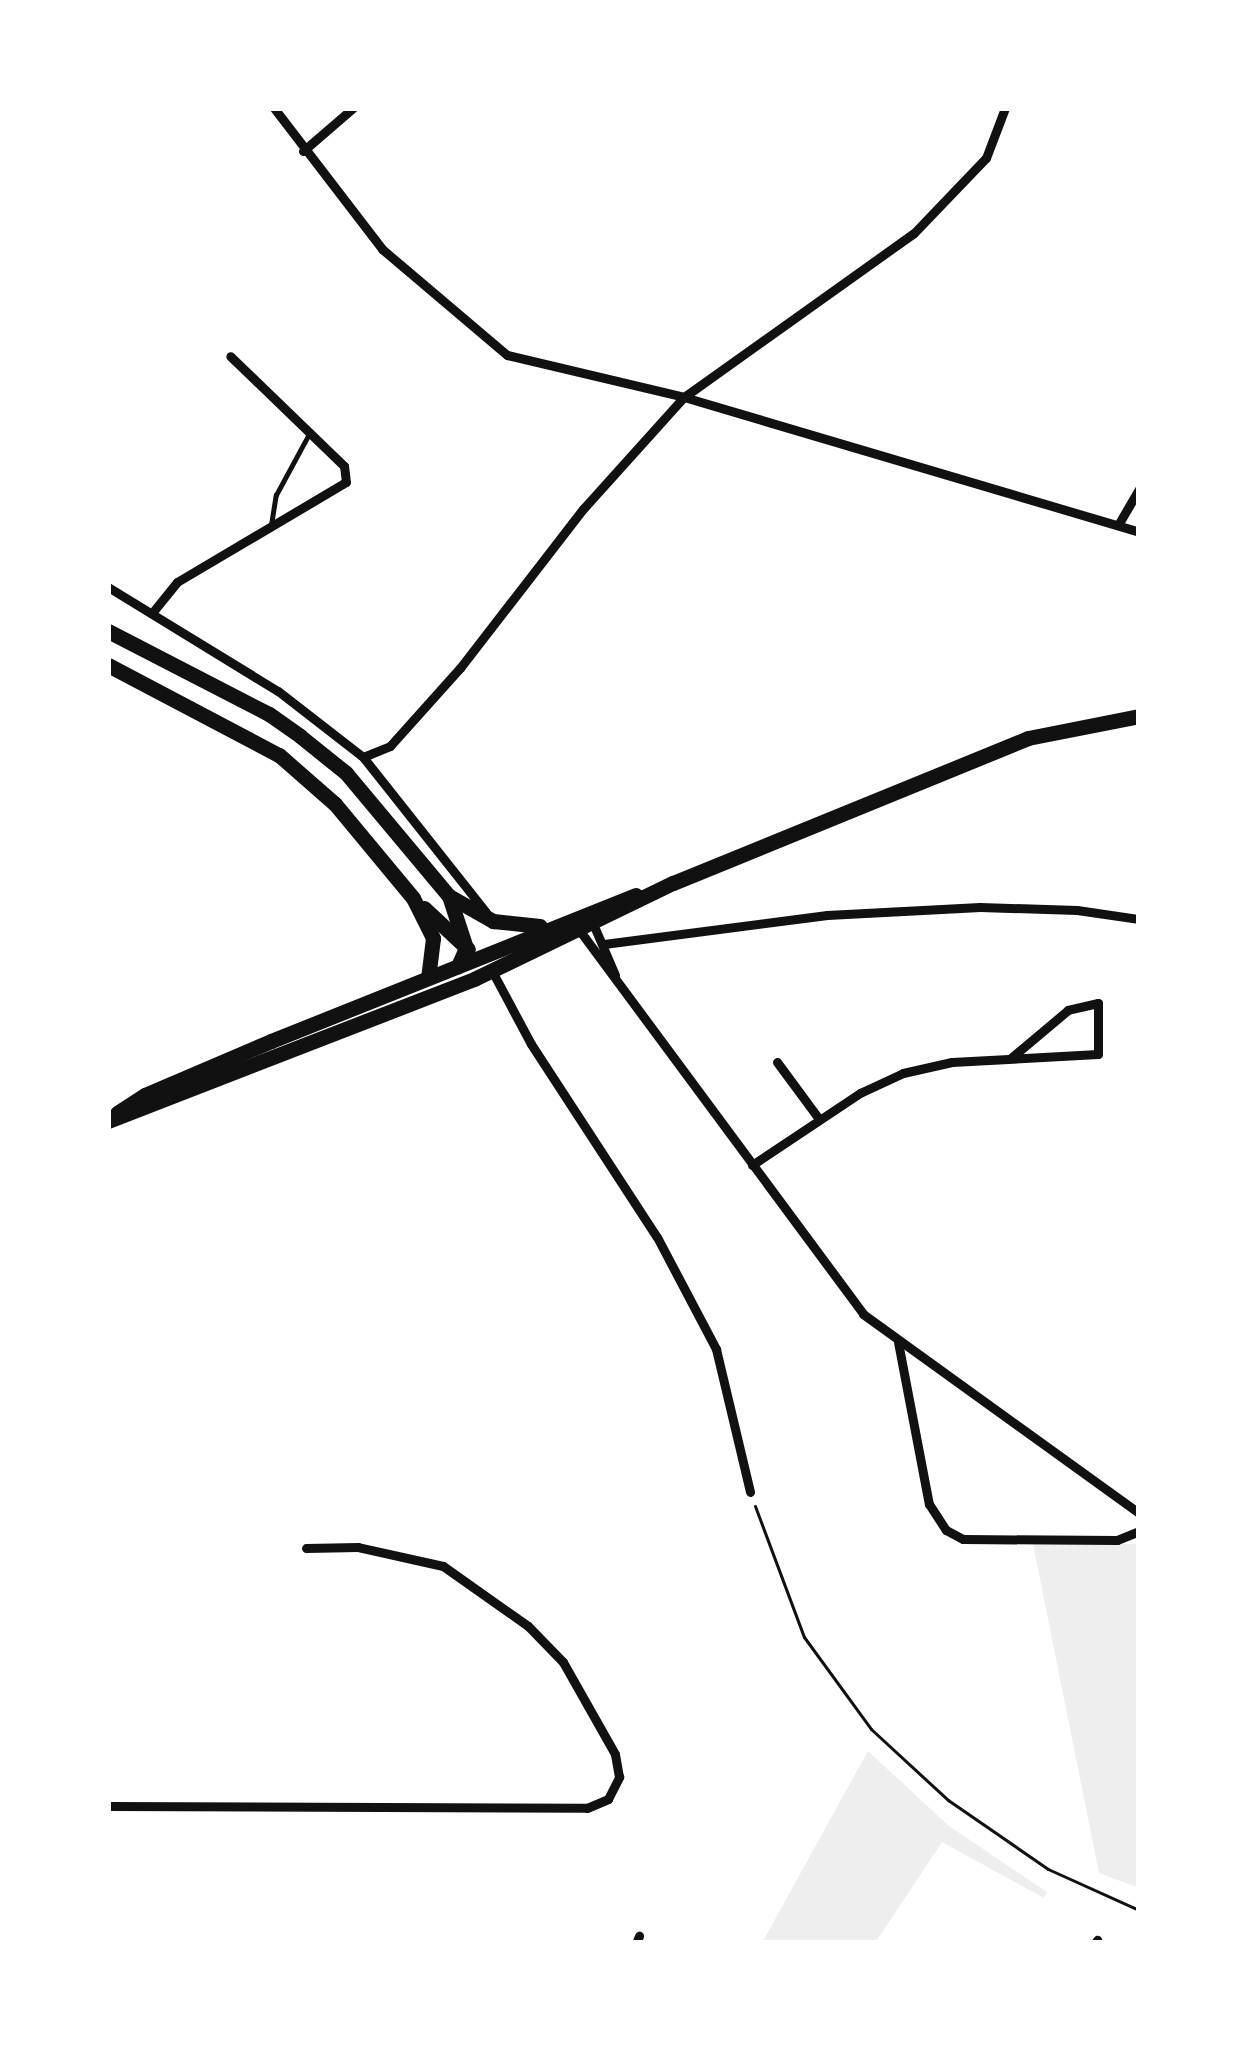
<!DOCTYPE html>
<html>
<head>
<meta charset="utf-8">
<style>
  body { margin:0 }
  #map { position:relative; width:1247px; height:2051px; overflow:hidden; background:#fff; font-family:"PT Sans",sans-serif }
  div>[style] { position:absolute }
  .green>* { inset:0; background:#eee }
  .path>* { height:3px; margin:-1.5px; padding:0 1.5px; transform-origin:1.5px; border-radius:1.5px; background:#111 }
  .service>* { height:4.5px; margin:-2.25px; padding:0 2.25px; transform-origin:2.25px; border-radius:2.25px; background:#111 }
  .minor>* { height:9px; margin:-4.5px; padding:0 4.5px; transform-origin:4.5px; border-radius:4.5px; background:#111 }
  .primary>* { height:15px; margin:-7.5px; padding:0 7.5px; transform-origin:7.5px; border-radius:7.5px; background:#111 }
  span { translate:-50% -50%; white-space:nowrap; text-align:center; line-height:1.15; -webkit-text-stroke:12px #fff; paint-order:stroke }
  .frame { position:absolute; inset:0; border:111px solid #fff; pointer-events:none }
</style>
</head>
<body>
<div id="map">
  <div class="green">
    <div style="clip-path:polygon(1033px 1544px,1139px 1544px,1139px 1888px,1099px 1873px)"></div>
    <div style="clip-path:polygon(868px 1751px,949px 1826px,1047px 1892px,1044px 1898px,942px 1842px,875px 1943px,763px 1941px)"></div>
  </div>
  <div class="path">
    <div style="left:755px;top:1506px;width:140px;rotate:69.5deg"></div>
    <div style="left:804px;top:1637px;width:114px;rotate:53.9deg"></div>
    <div style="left:871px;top:1729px;width:105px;rotate:42.7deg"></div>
    <div style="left:948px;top:1800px;width:121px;rotate:34.6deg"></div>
    <div style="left:1048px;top:1869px;width:100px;rotate:24.3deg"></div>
  </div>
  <div class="service">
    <div style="left:271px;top:525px;width:30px;rotate:-81deg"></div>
    <div style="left:276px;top:495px;width:72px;rotate:-61.6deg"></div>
  </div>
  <div class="minor">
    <div style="left:274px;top:108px;width:178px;rotate:52.5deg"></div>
    <div style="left:382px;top:249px;width:164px;rotate:40.3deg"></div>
    <div style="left:507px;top:355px;width:182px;rotate:13.3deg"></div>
    <div style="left:684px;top:397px;width:475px;rotate:16.5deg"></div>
    <div style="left:303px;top:151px;width:66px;rotate:-40.7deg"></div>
    <div style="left:1118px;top:525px;width:42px;rotate:-59.7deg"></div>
    <div style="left:108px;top:587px;width:199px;rotate:31.5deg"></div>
    <div style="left:278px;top:691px;width:108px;rotate:37.8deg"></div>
    <div style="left:363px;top:757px;width:198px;rotate:51.6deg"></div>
    <div style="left:152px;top:613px;width:40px;rotate:-51deg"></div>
    <div style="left:177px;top:582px;width:196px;rotate:-30.6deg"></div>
    <div style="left:346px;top:482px;width:16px;rotate:-97deg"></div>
    <div style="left:344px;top:466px;width:158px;rotate:-136deg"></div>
    <div style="left:363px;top:757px;width:29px;rotate:-22deg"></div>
    <div style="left:390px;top:746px;width:105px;rotate:-48.1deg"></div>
    <div style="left:460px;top:668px;width:201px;rotate:-52.3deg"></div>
    <div style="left:583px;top:509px;width:151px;rotate:-48deg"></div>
    <div style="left:684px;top:397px;width:282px;rotate:-35.5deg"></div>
    <div style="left:914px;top:233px;width:104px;rotate:-46.2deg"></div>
    <div style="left:986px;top:158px;width:53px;rotate:-69.2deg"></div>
    <div style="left:591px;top:919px;width:61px;rotate:66.8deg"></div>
    <div style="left:577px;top:927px;width:481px;rotate:53.5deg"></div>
    <div style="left:863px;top:1314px;width:340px;rotate:35.8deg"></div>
    <div style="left:604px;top:944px;width:225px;rotate:-7.4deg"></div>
    <div style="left:827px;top:915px;width:153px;rotate:-3deg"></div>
    <div style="left:980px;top:907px;width:97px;rotate:1.8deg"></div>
    <div style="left:1077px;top:910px;width:63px;rotate:8.3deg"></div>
    <div style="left:492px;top:971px;width:83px;rotate:61.9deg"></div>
    <div style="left:531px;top:1044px;width:230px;rotate:56.9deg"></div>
    <div style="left:657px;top:1237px;width:127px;rotate:62.2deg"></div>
    <div style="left:716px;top:1349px;width:147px;rotate:76.6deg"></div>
    <div style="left:777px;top:1062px;width:71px;rotate:53.6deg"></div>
    <div style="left:752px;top:1165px;width:130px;rotate:-33.7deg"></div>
    <div style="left:860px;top:1093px;width:47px;rotate:-24.9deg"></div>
    <div style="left:903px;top:1073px;width:50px;rotate:-12.7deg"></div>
    <div style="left:952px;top:1062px;width:146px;rotate:-3.1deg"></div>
    <div style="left:1098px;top:1054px;width:51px;rotate:-90deg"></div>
    <div style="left:1098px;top:1003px;width:31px;rotate:167deg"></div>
    <div style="left:1068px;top:1010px;width:73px;rotate:140deg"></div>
    <div style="left:898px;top:1342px;width:165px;rotate:79.2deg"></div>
    <div style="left:929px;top:1504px;width:31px;rotate:57deg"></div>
    <div style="left:946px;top:1530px;width:19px;rotate:28deg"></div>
    <div style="left:963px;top:1539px;width:154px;rotate:0.4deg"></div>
    <div style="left:1117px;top:1540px;width:24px;rotate:-22deg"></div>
    <div style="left:108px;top:1806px;width:479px;rotate:0.2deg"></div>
    <div style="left:587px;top:1808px;width:23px;rotate:-23deg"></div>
    <div style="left:608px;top:1799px;width:25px;rotate:-63deg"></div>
    <div style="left:619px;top:1777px;width:23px;rotate:-100deg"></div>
    <div style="left:615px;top:1754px;width:106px;rotate:-119.5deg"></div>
    <div style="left:563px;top:1662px;width:50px;rotate:-134.2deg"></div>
    <div style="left:528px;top:1626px;width:104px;rotate:-144.8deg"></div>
    <div style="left:443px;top:1566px;width:87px;rotate:-167.4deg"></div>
    <div style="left:358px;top:1547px;width:52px;rotate:178.9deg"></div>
    <div style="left:636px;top:1943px;width:8px;rotate:-67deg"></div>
    <div style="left:1095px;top:1943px;width:4px;rotate:-56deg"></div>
  </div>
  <div class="primary">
    <div style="left:108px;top:631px;width:181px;rotate:27.3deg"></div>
    <div style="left:269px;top:714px;width:38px;rotate:35deg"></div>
    <div style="left:300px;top:736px;width:59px;rotate:38.8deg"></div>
    <div style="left:346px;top:773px;width:160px;rotate:50.1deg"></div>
    <div style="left:449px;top:896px;width:51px;rotate:29.6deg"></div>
    <div style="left:493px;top:921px;width:47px;rotate:6.1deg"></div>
    <div style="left:108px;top:665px;width:193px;rotate:27.8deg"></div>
    <div style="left:279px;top:755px;width:74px;rotate:41.2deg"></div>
    <div style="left:335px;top:804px;width:122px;rotate:50.3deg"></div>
    <div style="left:413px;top:898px;width:45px;rotate:63.4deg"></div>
    <div style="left:433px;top:938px;width:38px;rotate:97deg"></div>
    <div style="left:450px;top:899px;width:52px;rotate:71.9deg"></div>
    <div style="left:466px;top:948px;width:20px;rotate:114deg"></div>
    <div style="left:424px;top:908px;width:60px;rotate:43deg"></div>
    <div style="left:117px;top:1113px;width:33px;rotate:-33deg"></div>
    <div style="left:145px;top:1095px;width:137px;rotate:-23.2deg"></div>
    <div style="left:271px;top:1041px;width:393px;rotate:-21.8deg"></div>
    <div style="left:108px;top:1121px;width:393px;rotate:-21.2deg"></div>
    <div style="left:474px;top:979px;width:221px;rotate:-25.8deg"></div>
    <div style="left:673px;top:883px;width:383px;rotate:-22.2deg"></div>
    <div style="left:1028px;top:738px;width:113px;rotate:-11.2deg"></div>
  </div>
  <div class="frame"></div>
</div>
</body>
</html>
